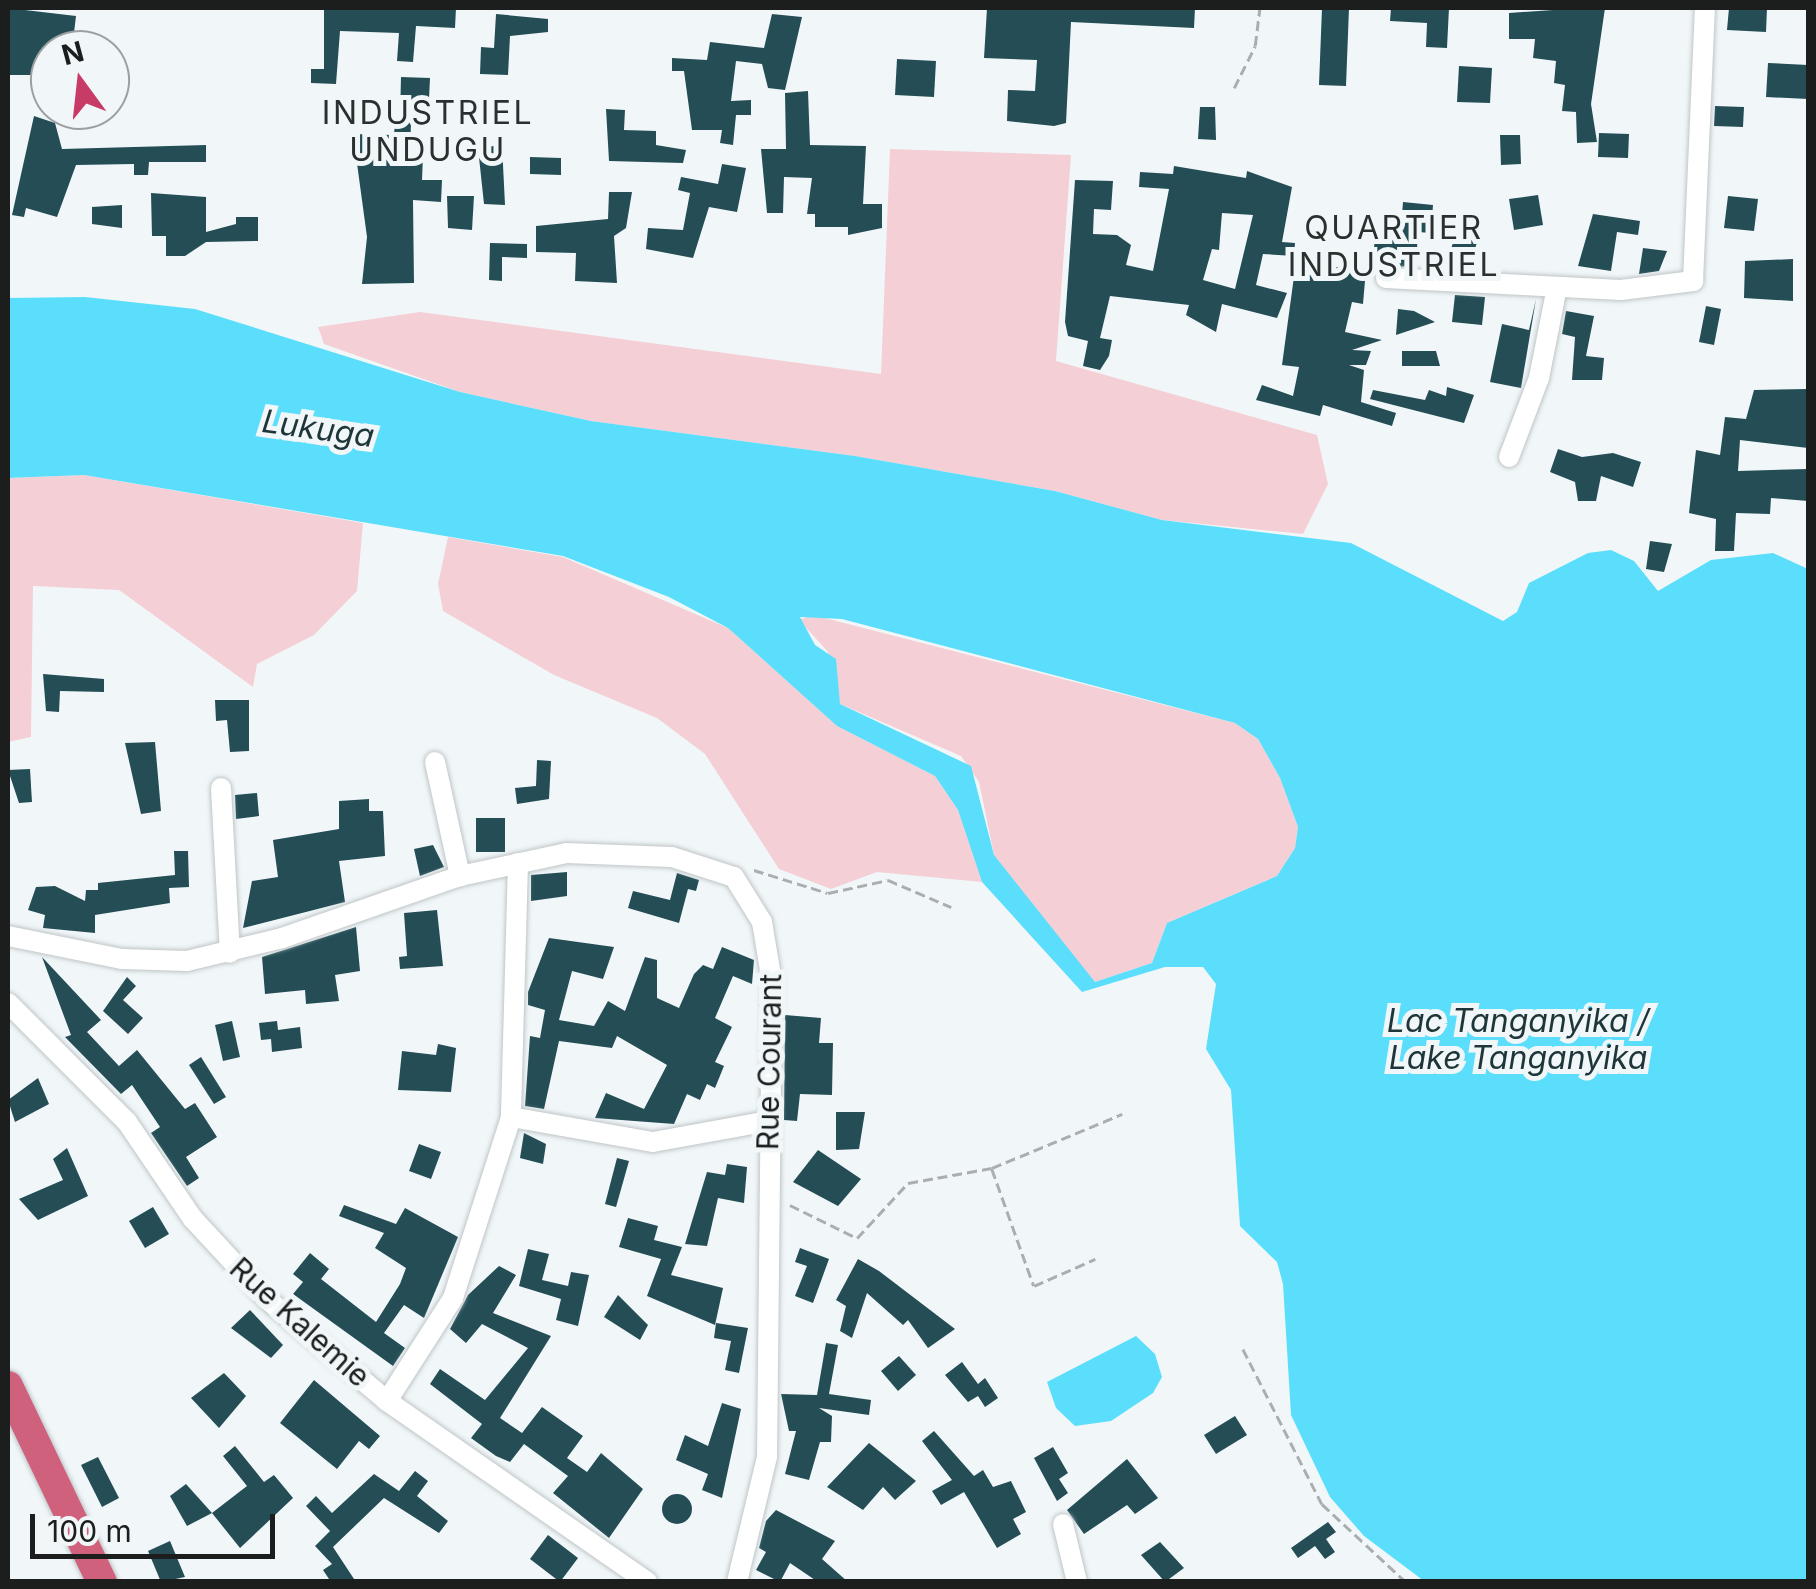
<!DOCTYPE html>
<html>
<head>
<meta charset="utf-8">
<style>
  body { margin:0 }
  #map { position:relative; width:1816px; height:1589px; overflow:hidden; background:#f1f7f9; font-family:Inter,sans-serif }
  div>[style] { position:absolute }
  .green>* { inset:0; background:#f4d0d6 }
  .water>* { inset:0; background:#5bdefb }
  .building>* { inset:0; background:#244d56 }
  .round { border-radius:50% }
  .path>* { height:2.5px; margin-top:-1.25px; transform-origin:0; background:repeating-linear-gradient(90deg,#aaaeb0 0 10px,transparent 0 15px) }
  .roads { filter:drop-shadow(0 0 2px #bfc5c6) drop-shadow(0 0 2px #bfc5c6) }
  .minor>* { height:20px; margin:-10px; padding:0 10px; transform-origin:10px; border-radius:10px; background:#fff }
  .highway>* { height:30px; margin:-15px; padding:0 15px; transform-origin:15px; border-radius:15px; background:#d0617d }
  span { translate:-50% -50%; white-space:nowrap; text-align:center; line-height:1.15; -webkit-text-stroke:10px #f1f7f9; paint-order:stroke }
  .street-label { font-size:30px; color:#1c1e1e }
  .neighbourhood-label { font-size:32px; color:#2a2f30; letter-spacing:2.5px }
  .water-label { font-size:32px; color:#1e353a; font-style:italic }
  .frame { position:absolute; inset:0; border:10px solid #1c1e1e; pointer-events:none }
  .north { position:absolute; left:30px; top:30px; width:100px; height:100px; box-sizing:border-box; background:#f1f7f9; border:2px solid #9ca0a1; border-radius:50%; rotate:345deg; font-size:28px; font-weight:700; line-height:40px; text-align:center; color:#1c1e1e }
  .north::after { content:''; display:block; margin:auto; width:35px; height:45px; background:#c83b67; clip-path:polygon(50% 0,100% 100%,50% 72%,0 100%) }
  .scale { position:absolute; left:30px; top:1514px; width:245px; height:45px; box-sizing:border-box; border:5px solid #1c1e1e; border-top:0; padding-left:12px; font-size:30px; line-height:35px; white-space:nowrap; color:#1c1e1e; -webkit-text-stroke:8px #f1f7f9; paint-order:stroke }
</style>
</head>
<body>
<div id="map">
  <div class="green">
    <div style="clip-path:polygon(890px 149px,1071px 155px,1056px 361px,1317px 435px,1328px 484px,1303px 534px,1162px 520px,1055px 491px,855px 456px,591px 421px,460px 392px,324px 344px,318px 327px,420px 312px,881px 374px)"></div>
    <div style="clip-path:polygon(84px 475px,363px 523px,357px 591px,314px 635px,257px 664px,253px 687px,119px 590px,33px 586px,31px 737px,8px 742px,8px 478px)"></div>
    <div style="clip-path:polygon(448px 537px,563px 557px,728px 628px,837px 726px,935px 776px,958px 810px,982px 882px,877px 872px,831px 889px,779px 869px,705px 754px,657px 718px,554px 675px,443px 611px,438px 584px)"></div>
    <div style="clip-path:polygon(813px 615px,1235px 723px,1258px 739px,1280px 778px,1298px 827px,1295px 848px,1277px 876px,1167px 923px,1152px 963px,1095px 982px,1008px 878px,994px 855px,979px 782px,961px 756px,840px 704px,828px 652px,799px 620px)"></div>
  </div>
  <div class="water">
    <div style="clip-path:polygon(evenodd,85px 297px,195px 309px,460px 392px,591px 421px,855px 456px,1055px 491px,1162px 520px,1351px 543px,1503px 621px,1517px 612px,1529px 583px,1588px 553px,1611px 550px,1634px 561px,1658px 591px,1711px 560px,1773px 553px,1808px 569px,1808px 1581px,1424px 1581px,1364px 1536px,1330px 1497px,1291px 1415px,1283px 1284px,1277px 1262px,1240px 1226px,1231px 1090px,1206px 1049px,1216px 984px,1203px 967px,1165px 967px,1082px 992px,982px 882px,958px 810px,935px 776px,837px 726px,728px 628px,669px 597px,563px 556px,84px 475px,8px 478px,8px 298px,85px 297px,800px 617px,842px 619px,1235px 723px,1258px 739px,1280px 778px,1298px 827px,1295px 848px,1277px 876px,1167px 923px,1152px 963px,1095px 982px,994px 855px,971px 766px,840px 704px,836px 659px,815px 645px,800px 617px)"></div>
    <div style="clip-path:polygon(1136px 1336px,1155px 1354px,1162px 1377px,1153px 1393px,1111px 1421px,1075px 1426px,1056px 1408px,1047px 1382px)"></div>
  </div>
  <div class="building">
    <div style="clip-path:polygon(8px 8px,76px 16px,72px 50px,50px 50px,50px 75px,8px 75px)"></div>
    <div style="clip-path:polygon(324px 8px,456px 8px,455px 28px,416px 26px,413px 62px,397px 61px,399px 33px,340px 31px,336px 84px,311px 83px,311px 69px,324px 69px)"></div>
    <div style="clip-path:polygon(987px 8px,1195px 8px,1194px 28px,1071px 22px,1066px 123px,1054px 126px,1007px 121px,1008px 90px,1035px 91px,1037px 60px,984px 58px)"></div>
    <div style="clip-path:polygon(1322px 8px,1349px 8px,1346px 86px,1319px 85px)"></div>
    <div style="clip-path:polygon(1391px 8px,1449px 8px,1447px 48px,1426px 47px,1427px 23px,1390px 21px)"></div>
    <div style="clip-path:polygon(1582px 8px,1605px 8px,1591px 104px,1597px 142px,1577px 143px,1576px 112px,1562px 111px,1565px 85px,1554px 83px,1556px 61px,1533px 58px,1535px 39px,1509px 39px,1509px 13px)"></div>
    <div style="clip-path:polygon(1729px 8px,1767px 8px,1766px 32px,1727px 30px)"></div>
    <div style="clip-path:polygon(496px 14px,548px 19px,548px 32px,510px 36px,508px 75px,480px 74px,481px 47px,494px 48px)"></div>
    <div style="clip-path:polygon(772px 14px,802px 17px,785px 90px,768px 88px,762px 64px,736px 61px,731px 101px,751px 100px,751px 115px,736px 115px,733px 145px,720px 143px,722px 130px,692px 130px,684px 71px,672px 71px,672px 58px,707px 60px,710px 42px,764px 48px)"></div>
    <div style="clip-path:polygon(897px 59px,936px 61px,934px 97px,895px 95px)"></div>
    <div style="clip-path:polygon(1768px 63px,1808px 65px,1808px 99px,1766px 97px)"></div>
    <div style="clip-path:polygon(1459px 66px,1492px 68px,1490px 103px,1457px 102px)"></div>
    <div style="clip-path:polygon(401px 77px,430px 78px,428px 120px,400px 118px)"></div>
    <div style="clip-path:polygon(808px 91px,810px 145px,866px 146px,863px 204px,882px 204px,882px 228px,848px 235px,848px 227px,815px 227px,815px 214px,807px 214px,812px 178px,784px 177px,783px 213px,767px 213px,761px 149px,786px 149px,785px 93px)"></div>
    <div style="clip-path:polygon(1715px 106px,1744px 107px,1743px 127px,1714px 126px)"></div>
    <div style="clip-path:polygon(1200px 107px,1215px 107px,1216px 140px,1198px 139px)"></div>
    <div style="clip-path:polygon(606px 109px,625px 110px,624px 130px,656px 131px,656px 145px,686px 150px,683px 163px,609px 161px)"></div>
    <div style="clip-path:polygon(34px 116px,55px 123px,62px 149px,206px 145px,206px 162px,149px 162px,148px 175px,134px 175px,134px 164px,76px 165px,57px 217px,26px 208px,24px 217px,12px 215px)"></div>
    <div style="clip-path:polygon(395px 122px,411px 122px,410px 155px,423px 155px,422px 180px,442px 180px,441px 202px,413px 200px,414px 283px,362px 284px,367px 237px,353px 134px,394px 135px)"></div>
    <div style="clip-path:polygon(1599px 133px,1629px 134px,1628px 158px,1598px 157px)"></div>
    <div style="clip-path:polygon(1500px 135px,1520px 135px,1521px 164px,1501px 165px)"></div>
    <div style="clip-path:polygon(502px 145px,505px 205px,484px 204px,478px 148px)"></div>
    <div style="clip-path:polygon(530px 157px,561px 158px,561px 175px,530px 174px)"></div>
    <div style="clip-path:polygon(722px 164px,746px 168px,737px 212px,709px 207px,693px 258px,646px 249px,648px 228px,683px 230px,690px 193px,678px 190px,681px 177px,718px 184px)"></div>
    <div style="clip-path:polygon(evenodd,1174px 166px,1246px 178px,1247px 171px,1292px 187px,1282px 242px,1295px 243px,1294px 256px,1263px 254px,1256px 285px,1287px 293px,1277px 318px,1222px 304px,1216px 332px,1186px 315px,1189px 305px,1110px 296px,1100px 338px,1112px 340px,1109px 356px,1100px 370px,1083px 366px,1088px 341px,1068px 336px,1065px 322px,1075px 180px,1113px 181px,1111px 210px,1094px 209px,1093px 234px,1117px 235px,1131px 245px,1126px 265px,1153px 271px,1169px 189px,1139px 187px,1140px 172px,1173px 174px,1174px 166px,1222px 213px,1253px 215px,1235px 289px,1203px 280px,1212px 249px,1219px 250px,1222px 213px)"></div>
    <div style="clip-path:polygon(609px 192px,632px 192px,626px 228px,614px 236px,617px 283px,575px 281px,576px 253px,536px 252px,536px 226px,608px 219px)"></div>
    <div style="clip-path:polygon(151px 193px,206px 197px,206px 232px,236px 224px,236px 217px,258px 217px,258px 241px,206px 242px,185px 256px,166px 256px,166px 236px,152px 236px)"></div>
    <div style="clip-path:polygon(1538px 195px,1543px 225px,1514px 230px,1509px 199px)"></div>
    <div style="clip-path:polygon(447px 196px,474px 196px,472px 230px,448px 228px)"></div>
    <div style="clip-path:polygon(1728px 196px,1758px 199px,1754px 231px,1724px 228px)"></div>
    <div style="clip-path:polygon(1403px 202px,1433px 205px,1431px 233px,1418px 232px,1416px 266px,1372px 268px,1375px 238px,1400px 240px)"></div>
    <div style="clip-path:polygon(122px 205px,122px 228px,92px 224px,92px 207px)"></div>
    <div style="clip-path:polygon(1593px 214px,1640px 221px,1638px 235px,1617px 232px,1611px 271px,1578px 266px)"></div>
    <div style="clip-path:polygon(1461px 218px,1469px 218px,1471px 240px,1478px 239px,1472px 259px,1449px 255px)"></div>
    <div style="clip-path:polygon(490px 243px,527px 244px,527px 258px,502px 257px,502px 281px,489px 280px)"></div>
    <div style="clip-path:polygon(1643px 248px,1667px 251px,1659px 271px,1639px 274px)"></div>
    <div style="clip-path:polygon(1793px 259px,1793px 301px,1744px 298px,1745px 261px)"></div>
    <div style="clip-path:polygon(1341px 267px,1366px 269px,1363px 304px,1352px 302px,1345px 332px,1382px 340px,1352px 350px,1371px 351px,1366px 365px,1349px 365px,1364px 370px,1361px 402px,1396px 413px,1392px 426px,1323px 405px,1320px 416px,1256px 400px,1262px 385px,1293px 396px,1299px 367px,1282px 365px,1295px 269px)"></div>
    <div style="clip-path:polygon(1455px 295px,1485px 297px,1482px 325px,1452px 322px)"></div>
    <div style="clip-path:polygon(1536px 299px,1521px 388px,1490px 382px,1502px 324px,1529px 330px)"></div>
    <div style="clip-path:polygon(1706px 306px,1721px 309px,1714px 345px,1699px 342px)"></div>
    <div style="clip-path:polygon(1398px 309px,1414px 311px,1435px 322px,1396px 335px)"></div>
    <div style="clip-path:polygon(1566px 311px,1594px 316px,1586px 356px,1604px 358px,1602px 380px,1572px 380px,1575px 337px,1562px 334px)"></div>
    <div style="clip-path:polygon(1402px 351px,1436px 351px,1440px 366px,1402px 366px)"></div>
    <div style="clip-path:polygon(1447px 387px,1474px 395px,1464px 423px,1370px 399px,1373px 390px,1425px 400px,1429px 390px,1446px 396px)"></div>
    <div style="clip-path:polygon(1808px 389px,1808px 448px,1740px 440px,1738px 471px,1808px 469px,1808px 501px,1771px 498px,1770px 514px,1736px 513px,1734px 551px,1715px 551px,1716px 519px,1689px 513px,1696px 450px,1720px 455px,1725px 417px,1746px 419px,1754px 390px)"></div>
    <div style="clip-path:polygon(1558px 449px,1582px 457px,1613px 453px,1641px 462px,1633px 487px,1601px 476px,1596px 501px,1578px 501px,1575px 482px,1550px 472px)"></div>
    <div style="clip-path:polygon(1650px 541px,1672px 544px,1664px 572px,1646px 569px)"></div>
    <div style="clip-path:polygon(43px 674px,104px 679px,104px 692px,60px 691px,59px 712px,46px 711px)"></div>
    <div style="clip-path:polygon(215px 700px,249px 700px,249px 751px,230px 752px,227px 720px,216px 721px)"></div>
    <div style="clip-path:polygon(155px 742px,161px 811px,141px 814px,125px 743px)"></div>
    <div style="clip-path:polygon(537px 760px,551px 761px,549px 799px,517px 804px,515px 788px,536px 786px)"></div>
    <div style="clip-path:polygon(30px 769px,32px 802px,19px 803px,8px 770px)"></div>
    <div style="clip-path:polygon(257px 793px,259px 816px,236px 819px,235px 795px)"></div>
    <div style="clip-path:polygon(369px 799px,369px 811px,383px 811px,385px 856px,339px 861px,345px 902px,243px 928px,252px 881px,278px 877px,273px 840px,339px 829px,339px 801px)"></div>
    <div style="clip-path:polygon(476px 818px,505px 818px,505px 852px,476px 852px)"></div>
    <div style="clip-path:polygon(433px 845px,444px 867px,420px 876px,414px 849px)"></div>
    <div style="clip-path:polygon(174px 851px,188px 851px,189px 887px,169px 888px,170px 903px,95px 915px,95px 933px,43px 928px,45px 915px,28px 910px,36px 887px,55px 886px,85px 901px,86px 890px,98px 890px,98px 883px,175px 875px)"></div>
    <div style="clip-path:polygon(567px 872px,567px 896px,531px 901px,531px 875px)"></div>
    <div style="clip-path:polygon(677px 873px,699px 880px,696px 891px,688px 889px,679px 923px,628px 908px,633px 891px,670px 900px)"></div>
    <div style="clip-path:polygon(437px 910px,443px 966px,400px 969px,399px 957px,407px 956px,404px 913px)"></div>
    <div style="clip-path:polygon(356px 927px,360px 971px,335px 975px,339px 1001px,306px 1004px,305px 990px,265px 994px,262px 957px)"></div>
    <div style="clip-path:polygon(549px 938px,614px 947px,603px 979px,572px 971px,559px 1020px,594px 1026px,608px 1001px,625px 1011px,645px 957px,657px 960px,657px 998px,679px 1008px,694px 974px,703px 965px,713px 969px,722px 947px,754px 960px,752px 984px,733px 976px,715px 1018px,732px 1027px,715px 1062px,724px 1066px,715px 1088px,707px 1084px,700px 1100px,687px 1094px,674px 1124px,595px 1118px,606px 1093px,644px 1109px,667px 1065px,617px 1036px,612px 1048px,559px 1041px,544px 1109px,525px 1106px,530px 1036px,540px 1038px,545px 1010px,528px 1005px,528px 992px)"></div>
    <div style="clip-path:polygon(42px 957px,101px 1020px,87px 1032px,119px 1066px,137px 1050px,185px 1109px,195px 1103px,217px 1137px,186px 1157px,199px 1178px,187px 1186px,151px 1133px,160px 1127px,132px 1085px,121px 1094px,65px 1037px,71px 1035px)"></div>
    <div style="clip-path:polygon(127px 977px,136px 986px,123px 1000px,143px 1018px,128px 1034px,103px 1011px)"></div>
    <div style="clip-path:polygon(785px 1015px,821px 1018px,819px 1043px,833px 1043px,832px 1095px,800px 1094px,797px 1121px,784px 1120px)"></div>
    <div style="clip-path:polygon(232px 1021px,240px 1057px,223px 1061px,215px 1025px)"></div>
    <div style="clip-path:polygon(277px 1021px,278px 1030px,300px 1027px,302px 1048px,272px 1052px,271px 1039px,261px 1040px,259px 1023px)"></div>
    <div style="clip-path:polygon(438px 1044px,456px 1048px,451px 1092px,398px 1090px,402px 1051px,436px 1055px)"></div>
    <div style="clip-path:polygon(201px 1057px,226px 1097px,214px 1104px,189px 1065px)"></div>
    <div style="clip-path:polygon(38px 1078px,49px 1104px,15px 1122px,8px 1100px)"></div>
    <div style="clip-path:polygon(836px 1112px,865px 1112px,859px 1149px,836px 1150px)"></div>
    <div style="clip-path:polygon(524px 1133px,546px 1144px,543px 1164px,520px 1158px)"></div>
    <div style="clip-path:polygon(419px 1144px,441px 1152px,431px 1179px,409px 1171px)"></div>
    <div style="clip-path:polygon(67px 1148px,88px 1196px,38px 1220px,19px 1199px,63px 1180px,53px 1159px)"></div>
    <div style="clip-path:polygon(818px 1150px,861px 1179px,838px 1206px,793px 1182px)"></div>
    <div style="clip-path:polygon(617px 1158px,629px 1161px,616px 1207px,605px 1204px)"></div>
    <div style="clip-path:polygon(727px 1164px,747px 1167px,744px 1203px,718px 1198px,707px 1246px,685px 1244px,707px 1172px,725px 1175px)"></div>
    <div style="clip-path:polygon(344px 1205px,396px 1224px,405px 1208px,458px 1237px,424px 1318px,404px 1305px,384px 1333px,405px 1348px,393px 1366px,293px 1294px,303px 1282px,293px 1274px,310px 1253px,329px 1269px,321px 1279px,376px 1322px,400px 1284px,406px 1268px,375px 1248px,384px 1233px,339px 1216px)"></div>
    <div style="clip-path:polygon(153px 1207px,169px 1234px,145px 1248px,129px 1221px)"></div>
    <div style="clip-path:polygon(628px 1218px,658px 1226px,654px 1240px,682px 1247px,671px 1275px,723px 1288px,715px 1325px,647px 1296px,661px 1259px,619px 1247px)"></div>
    <div style="clip-path:polygon(800px 1248px,829px 1259px,813px 1303px,795px 1296px,807px 1266px,795px 1262px)"></div>
    <div style="clip-path:polygon(528px 1249px,549px 1254px,542px 1280px,568px 1286px,571px 1272px,589px 1275px,578px 1326px,556px 1320px,561px 1299px,519px 1286px)"></div>
    <div style="clip-path:polygon(858px 1259px,879px 1271px,955px 1329px,928px 1348px,908px 1320px,903px 1325px,867px 1293px,852px 1338px,840px 1331px,846px 1306px,836px 1300px)"></div>
    <div style="clip-path:polygon(499px 1266px,516px 1275px,493px 1313px,551px 1336px,500px 1418px,522px 1433px,542px 1407px,583px 1436px,567px 1458px,587px 1472px,601px 1453px,643px 1489px,609px 1538px,553px 1493px,568px 1476px,524px 1444px,510px 1462px,496px 1456px,471px 1438px,482px 1424px,430px 1384px,440px 1369px,485px 1400px,528px 1348px,482px 1324px,466px 1343px,450px 1329px,468px 1295px)"></div>
    <div style="clip-path:polygon(618px 1295px,648px 1325px,640px 1340px,604px 1317px)"></div>
    <div style="clip-path:polygon(250px 1310px,283px 1345px,271px 1358px,231px 1328px)"></div>
    <div style="clip-path:polygon(716px 1323px,748px 1328px,739px 1373px,725px 1370px,731px 1341px,714px 1338px)"></div>
    <div style="clip-path:polygon(826px 1343px,838px 1345px,829px 1394px,871px 1400px,869px 1415px,819px 1408px,832px 1416px,831px 1442px,820px 1442px,809px 1480px,785px 1474px,796px 1431px,789px 1431px,781px 1394px,817px 1395px)"></div>
    <div style="clip-path:polygon(899px 1356px,916px 1375px,898px 1391px,881px 1371px)"></div>
    <div style="clip-path:polygon(962px 1362px,978px 1384px,985px 1378px,998px 1398px,985px 1407px,978px 1396px,968px 1402px,945px 1375px)"></div>
    <div style="clip-path:polygon(224px 1373px,246px 1396px,219px 1428px,191px 1398px)"></div>
    <div style="clip-path:polygon(314px 1380px,380px 1436px,369px 1449px,359px 1441px,337px 1469px,280px 1423px)"></div>
    <div style="clip-path:polygon(722px 1403px,741px 1409px,722px 1498px,702px 1490px,708px 1474px,676px 1460px,685px 1435px,708px 1446px)"></div>
    <div style="clip-path:polygon(1235px 1416px,1247px 1435px,1216px 1454px,1204px 1435px)"></div>
    <div style="clip-path:polygon(934px 1431px,974px 1476px,983px 1470px,993px 1487px,1011px 1481px,1026px 1512px,1013px 1519px,1021px 1534px,997px 1548px,964px 1492px,941px 1505px,932px 1491px,952px 1480px,922px 1441px)"></div>
    <div style="clip-path:polygon(869px 1443px,916px 1481px,895px 1500px,883px 1487px,863px 1510px,827px 1487px)"></div>
    <div style="clip-path:polygon(235px 1446px,264px 1482px,274px 1475px,293px 1498px,240px 1548px,212px 1513px,247px 1486px,223px 1456px)"></div>
    <div style="clip-path:polygon(1053px 1447px,1068px 1473px,1059px 1479px,1068px 1493px,1057px 1501px,1034px 1458px)"></div>
    <div style="clip-path:polygon(98px 1457px,119px 1498px,102px 1507px,81px 1465px)"></div>
    <div style="clip-path:polygon(1127px 1459px,1158px 1498px,1135px 1514px,1127px 1505px,1084px 1534px,1067px 1510px)"></div>
    <div style="clip-path:polygon(415px 1471px,428px 1481px,417px 1496px,448px 1521px,439px 1533px,384px 1498px,333px 1547px,356px 1582px,331px 1582px,323px 1570px,332px 1564px,315px 1546px,330px 1531px,306px 1506px,316px 1496px,332px 1513px,374px 1474px,399px 1491px)"></div>
    <div style="clip-path:polygon(186px 1484px,212px 1513px,187px 1526px,170px 1496px)"></div>
    <div class="round" style="left:662px;top:1494px;width:30px;height:30px"></div>
    <div style="clip-path:polygon(776px 1510px,835px 1541px,822px 1559px,848px 1582px,818px 1582px,790px 1563px,780px 1582px,756px 1570px,766px 1552px,759px 1548px,766px 1521px)"></div>
    <div style="clip-path:polygon(1328px 1522px,1336px 1532px,1326px 1539px,1335px 1552px,1325px 1559px,1315px 1546px,1298px 1558px,1291px 1548px)"></div>
    <div style="clip-path:polygon(548px 1535px,578px 1558px,560px 1582px,530px 1559px)"></div>
    <div style="clip-path:polygon(170px 1541px,185px 1577px,161px 1582px,148px 1551px)"></div>
    <div style="clip-path:polygon(1160px 1542px,1184px 1568px,1165px 1582px,1141px 1555px)"></div>
  </div>
  <div class="path">
    <div style="left:1234px;top:88px;width:47px;rotate:-63.4deg"></div>
    <div style="left:1255px;top:46px;width:38px;rotate:-83deg"></div>
    <div style="left:754px;top:870px;width:77px;rotate:17.3deg"></div>
    <div style="left:828px;top:893px;width:61px;rotate:-12.2deg"></div>
    <div style="left:888px;top:880px;width:69px;rotate:23.2deg"></div>
    <div style="left:992px;top:1169px;width:124px;rotate:70.3deg"></div>
    <div style="left:1034px;top:1286px;width:67px;rotate:-23.9deg"></div>
    <div style="left:790px;top:1205px;width:75px;rotate:26.2deg"></div>
    <div style="left:857px;top:1238px;width:75px;rotate:-47.2deg"></div>
    <div style="left:908px;top:1183px;width:85px;rotate:-10.1deg"></div>
    <div style="left:992px;top:1168px;width:141px;rotate:-22.6deg"></div>
    <div style="left:1243px;top:1349px;width:174px;rotate:63deg"></div>
    <div style="left:1322px;top:1504px;width:115px;rotate:42.9deg"></div>
  </div>
  <div class="roads">
    <div class="minor">
      <div style="left:1386px;top:278px;width:235px;rotate:2.9deg"></div>
      <div style="left:1621px;top:290px;width:73px;rotate:-7.1deg"></div>
      <div style="left:1693px;top:281px;width:273px;rotate:-87.5deg"></div>
      <div style="left:1509px;top:457px;width:85px;rotate:-69.2deg"></div>
      <div style="left:1539px;top:378px;width:93px;rotate:-78.8deg"></div>
      <div style="left:435px;top:762px;width:117px;rotate:77.6deg"></div>
      <div style="left:221px;top:788px;width:165px;rotate:86.9deg"></div>
      <div style="left:518px;top:863px;width:254px;rotate:91.6deg"></div>
      <div style="left:511px;top:1117px;width:144px;rotate:10deg"></div>
      <div style="left:653px;top:1142px;width:117px;rotate:-10.3deg"></div>
      <div style="left:8px;top:936px;width:116px;rotate:11.4deg"></div>
      <div style="left:122px;top:959px;width:65px;rotate:1.8deg"></div>
      <div style="left:187px;top:961px;width:98px;rotate:-13.6deg"></div>
      <div style="left:282px;top:938px;width:188px;rotate:-19.2deg"></div>
      <div style="left:460px;top:876px;width:108px;rotate:-12.2deg"></div>
      <div style="left:566px;top:853px;width:106px;rotate:2.2deg"></div>
      <div style="left:672px;top:857px;width:65px;rotate:17.9deg"></div>
      <div style="left:734px;top:877px;width:53px;rotate:58.1deg"></div>
      <div style="left:762px;top:922px;width:61px;rotate:80.5deg"></div>
      <div style="left:772px;top:982px;width:475px;rotate:90.6deg"></div>
      <div style="left:767px;top:1457px;width:129px;rotate:103.5deg"></div>
      <div style="left:8px;top:1003px;width:168px;rotate:45deg"></div>
      <div style="left:127px;top:1122px;width:117px;rotate:55.8deg"></div>
      <div style="left:193px;top:1219px;width:110px;rotate:47.2deg"></div>
      <div style="left:268px;top:1300px;width:156px;rotate:40.3deg"></div>
      <div style="left:387px;top:1401px;width:317px;rotate:34.8deg"></div>
      <div style="left:387px;top:1401px;width:122px;rotate:-57.3deg"></div>
      <div style="left:453px;top:1298px;width:190px;rotate:-72.2deg"></div>
      <div style="left:1063px;top:1524px;width:60px;rotate:76.4deg"></div>
    </div>
    <div class="highway">
      <div style="left:8px;top:1386px;width:217px;rotate:64.4deg"></div>
    </div>
  </div>
  <div class="street-label">
    <span style="left:769px;top:1062px;rotate:-89deg">Rue Courant</span>
    <span style="left:300px;top:1322px;rotate:42deg">Rue Kalemie</span>
  </div>
  <div class="neighbourhood-label">
    <span style="left:428px;top:132px">INDUSTRIEL<br>UNDUGU</span>
    <span style="left:1394px;top:247px">QUARTIER<br>INDUSTRIEL</span>
  </div>
  <div class="water-label">
    <span style="left:318px;top:429px;rotate:8deg">Lukuga</span>
    <span style="left:1518px;top:1040px">Lac Tanganyika /<br>Lake Tanganyika</span>
  </div>
  <div class="frame"></div>
  <div class="north">N</div>
  <div class="scale">100 m</div>
</div>
</body>
</html>
